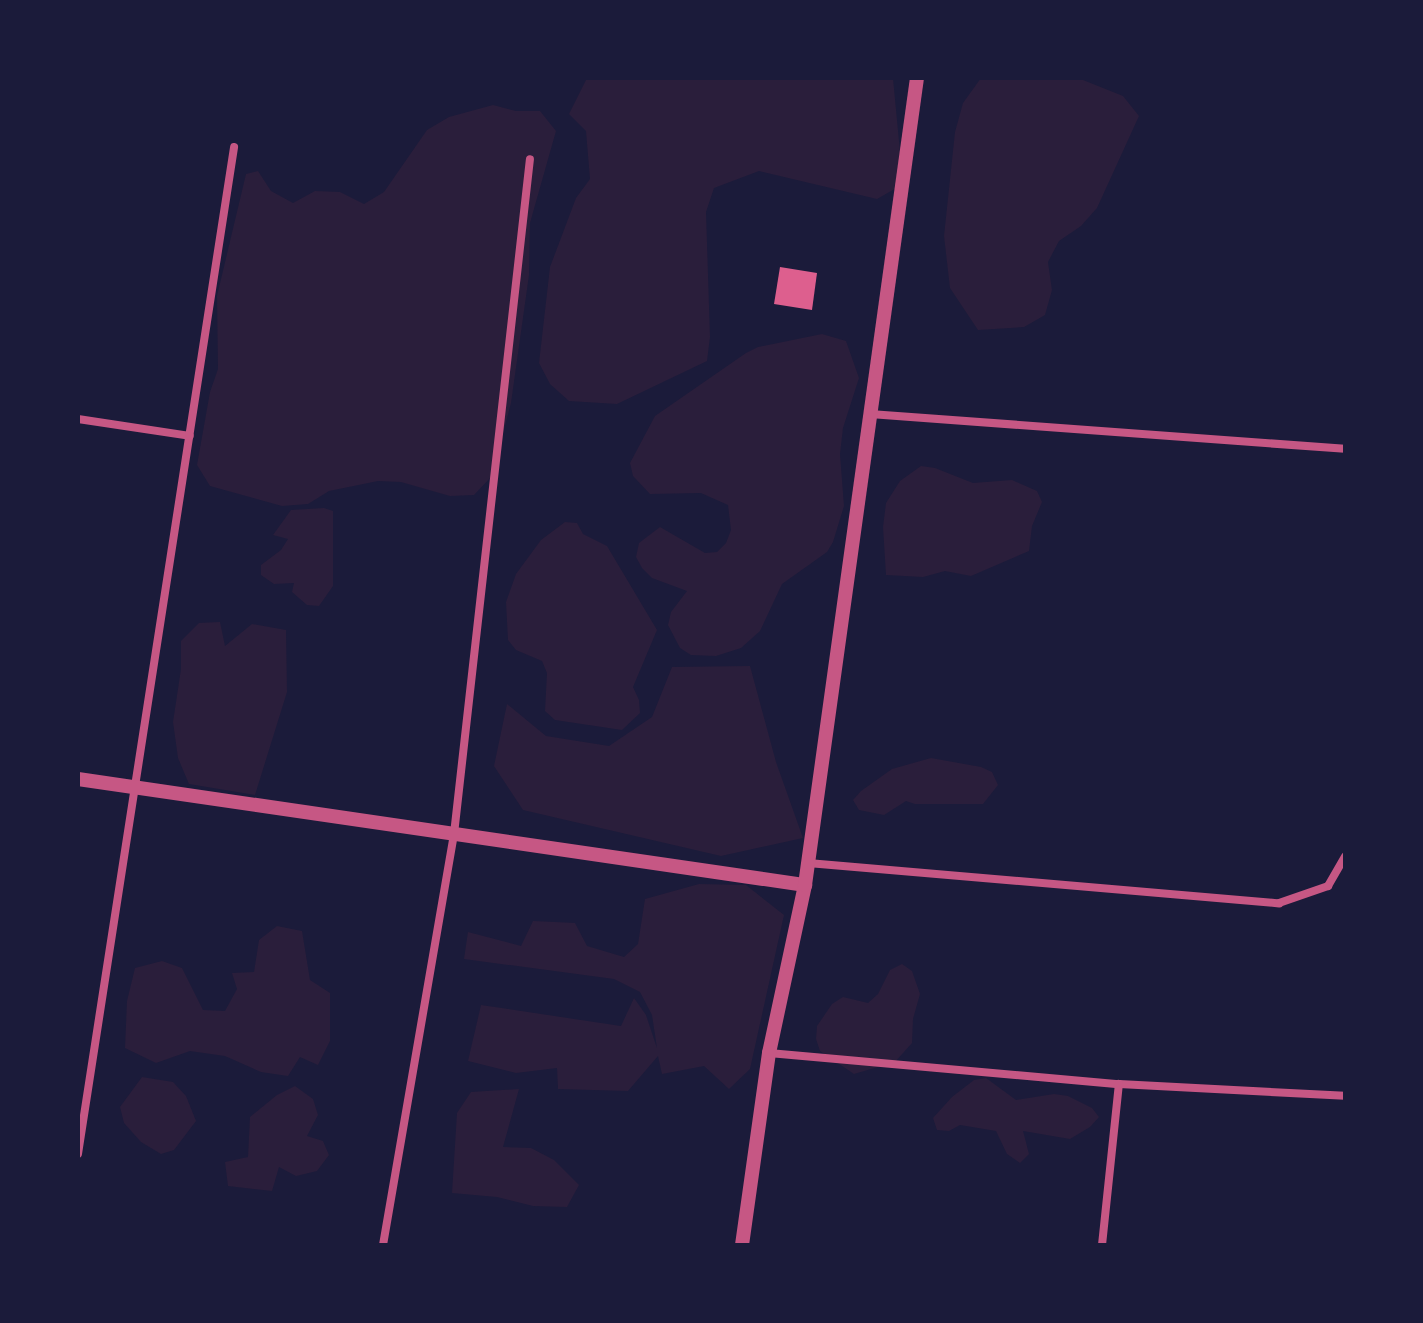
<!DOCTYPE html>
<html>
<head>
<meta charset="utf-8">
<style>
  body { margin:0 }
  #map { position:relative; width:1423px; height:1323px; overflow:hidden; background:#1b1b3a; font-family:Ubuntu,sans-serif }
  div>[style] { position:absolute }
  .green>* { inset:0; background:#2a1e3b }
  .building>* { inset:0; background:#dd5f8e }
  .minor>* { height:8px; margin:-4px; padding:0 4px; transform-origin:4px; border-radius:4px; background:#c65784 }
  .tertiary>* { height:14px; margin:-7px; padding:0 7px; transform-origin:7px; border-radius:7px; background:#c65784 }
  span { translate:-50% -50%; white-space:nowrap; text-align:center; line-height:1.15; -webkit-text-stroke:7px #1b1b3a; paint-order:stroke }
  .frame { position:absolute; inset:0; border:80px solid #1b1b3a; pointer-events:none }
</style>
</head>
<body>
<div id="map">
  <div class="green">
    <div style="clip-path:polygon(587px 78px,893px 78px,901px 162px,898px 187px,877px 199px,759px 171px,714px 188px,706px 212px,710px 337px,707px 361px,617px 404px,569px 401px,550px 384px,539px 363px,550px 267px,576px 198px,590px 179px,586px 131px,569px 114px)"></div>
    <div style="clip-path:polygon(981px 78px,1078px 78px,1123px 96px,1139px 116px,1097px 208px,1081px 226px,1059px 241px,1048px 262px,1052px 290px,1045px 315px,1024px 327px,978px 330px,950px 288px,944px 236px,955px 132px,963px 103px)"></div>
    <div style="clip-path:polygon(493px 105px,516px 111px,540px 111px,556px 131px,530px 223px,529px 275px,511px 403px,492px 476px,474px 495px,450px 496px,401px 482px,378px 481px,329px 491px,308px 504px,282px 506px,210px 486px,197px 465px,210px 392px,218px 369px,217px 296px,246px 174px,258px 171px,271px 191px,293px 203px,315px 191px,340px 192px,364px 204px,384px 192px,427px 130px,449px 117px)"></div>
    <div style="clip-path:polygon(822px 334px,846px 341px,859px 378px,843px 428px,840px 454px,844px 506px,833px 542px,827px 552px,782px 584px,760px 631px,741px 648px,716px 656px,691px 655px,680px 648px,668px 625px,671px 612px,687px 591px,652px 578px,642px 568px,636px 557px,639px 543px,660px 527px,705px 553px,717px 552px,726px 543px,731px 530px,728px 505px,701px 493px,650px 494px,633px 476px,630px 463px,655px 416px,746px 353px,758px 347px)"></div>
    <div style="clip-path:polygon(921px 466px,935px 468px,973px 483px,1012px 480px,1037px 491px,1042px 502px,1032px 526px,1029px 551px,971px 576px,945px 571px,923px 577px,886px 575px,883px 527px,886px 503px,900px 481px)"></div>
    <div style="clip-path:polygon(324px 508px,333px 511px,333px 586px,319px 606px,307px 605px,292px 592px,294px 583px,274px 584px,261px 575px,261px 565px,281px 550px,288px 539px,273px 535px,291px 510px)"></div>
    <div style="clip-path:polygon(565px 522px,577px 523px,583px 534px,607px 546px,657px 630px,633px 687px,639px 700px,640px 713px,622px 730px,555px 720px,545px 711px,547px 673px,542px 661px,516px 650px,508px 640px,506px 602px,516px 574px,541px 540px)"></div>
    <div style="clip-path:polygon(220px 622px,225px 646px,252px 624px,286px 630px,287px 692px,255px 795px,189px 784px,178px 758px,173px 722px,181px 669px,181px 641px,199px 623px)"></div>
    <div style="clip-path:polygon(750px 666px,776px 762px,803px 838px,721px 856px,523px 810px,494px 766px,507px 704px,546px 736px,609px 746px,652px 717px,672px 667px)"></div>
    <div style="clip-path:polygon(931px 758px,981px 767px,992px 772px,998px 785px,983px 804px,915px 804px,906px 801px,884px 815px,859px 810px,853px 800px,861px 791px,892px 769px)"></div>
    <div style="clip-path:polygon(699px 884px,746px 885px,784px 915px,750px 1069px,729px 1089px,704px 1066px,662px 1074px,658px 1056px,628px 1091px,558px 1089px,557px 1068px,516px 1073px,468px 1061px,481px 1005px,621px 1026px,634px 998px,646px 1015px,657px 1048px,652px 1015px,640px 992px,614px 979px,464px 959px,468px 932px,521px 946px,533px 921px,575px 923px,587px 946px,624px 957px,638px 944px,645px 899px)"></div>
    <div style="clip-path:polygon(277px 926px,302px 931px,310px 980px,330px 993px,330px 1041px,318px 1065px,300px 1057px,288px 1076px,261px 1072px,225px 1056px,190px 1051px,156px 1063px,125px 1048px,127px 1001px,135px 968px,162px 961px,182px 968px,203px 1010px,225px 1011px,237px 989px,232px 973px,254px 972px,259px 940px)"></div>
    <div style="clip-path:polygon(902px 964px,912px 971px,920px 994px,913px 1019px,912px 1043px,895px 1062px,854px 1074px,820px 1051px,816px 1039px,817px 1026px,832px 1004px,843px 997px,868px 1003px,878px 994px,890px 970px)"></div>
    <div style="clip-path:polygon(142px 1077px,173px 1082px,186px 1096px,196px 1121px,174px 1150px,161px 1154px,141px 1142px,124px 1123px,120px 1107px)"></div>
    <div style="clip-path:polygon(986px 1078px,1016px 1100px,1054px 1094px,1068px 1096px,1092px 1108px,1099px 1117px,1090px 1127px,1070px 1139px,1023px 1131px,1029px 1154px,1020px 1163px,1007px 1154px,996px 1131px,960px 1125px,949px 1131px,937px 1130px,933px 1118px,952px 1097px,974px 1080px)"></div>
    <div style="clip-path:polygon(295px 1086px,313px 1099px,318px 1115px,307px 1136px,323px 1141px,329px 1155px,317px 1171px,296px 1176px,279px 1167px,272px 1191px,228px 1186px,225px 1162px,248px 1157px,250px 1117px,277px 1095px)"></div>
    <div style="clip-path:polygon(519px 1089px,503px 1147px,531px 1148px,554px 1160px,579px 1185px,567px 1207px,533px 1206px,497px 1197px,452px 1193px,457px 1113px,471px 1092px)"></div>
  </div>
  <div class="building">
    <div style="clip-path:polygon(780px 267px,817px 273px,812px 310px,774px 304px)"></div>
  </div>
  <div class="minor">
    <div style="left:870px;top:414px;width:476px;rotate:4.2deg"></div>
    <div style="left:78px;top:419px;width:113px;rotate:8.6deg"></div>
    <div style="left:808px;top:863px;width:473px;rotate:4.9deg"></div>
    <div style="left:1279px;top:903px;width:52px;rotate:-19.1deg"></div>
    <div style="left:1328px;top:886px;width:34px;rotate:-60deg"></div>
    <div style="left:769px;top:1053px;width:351px;rotate:5.1deg"></div>
    <div style="left:1119px;top:1084px;width:226px;rotate:3deg"></div>
    <div style="left:78px;top:1154px;width:1019px;rotate:-81.19deg"></div>
    <div style="left:383px;top:1245px;width:417px;rotate:-80.2deg"></div>
    <div style="left:454px;top:834px;width:679px;rotate:-83.58deg"></div>
    <div style="left:1102px;top:1245px;width:162px;rotate:-84deg"></div>
  </div>
  <div class="tertiary">
    <div style="left:78px;top:779px;width:735px;rotate:8.3deg"></div>
    <div style="left:742px;top:1245px;width:194px;rotate:-82deg"></div>
    <div style="left:769px;top:1053px;width:172px;rotate:-77.9deg"></div>
    <div style="left:805px;top:885px;width:815px;rotate:-82.1deg"></div>
  </div>
  <div class="frame"></div>
</div>
</body>
</html>
